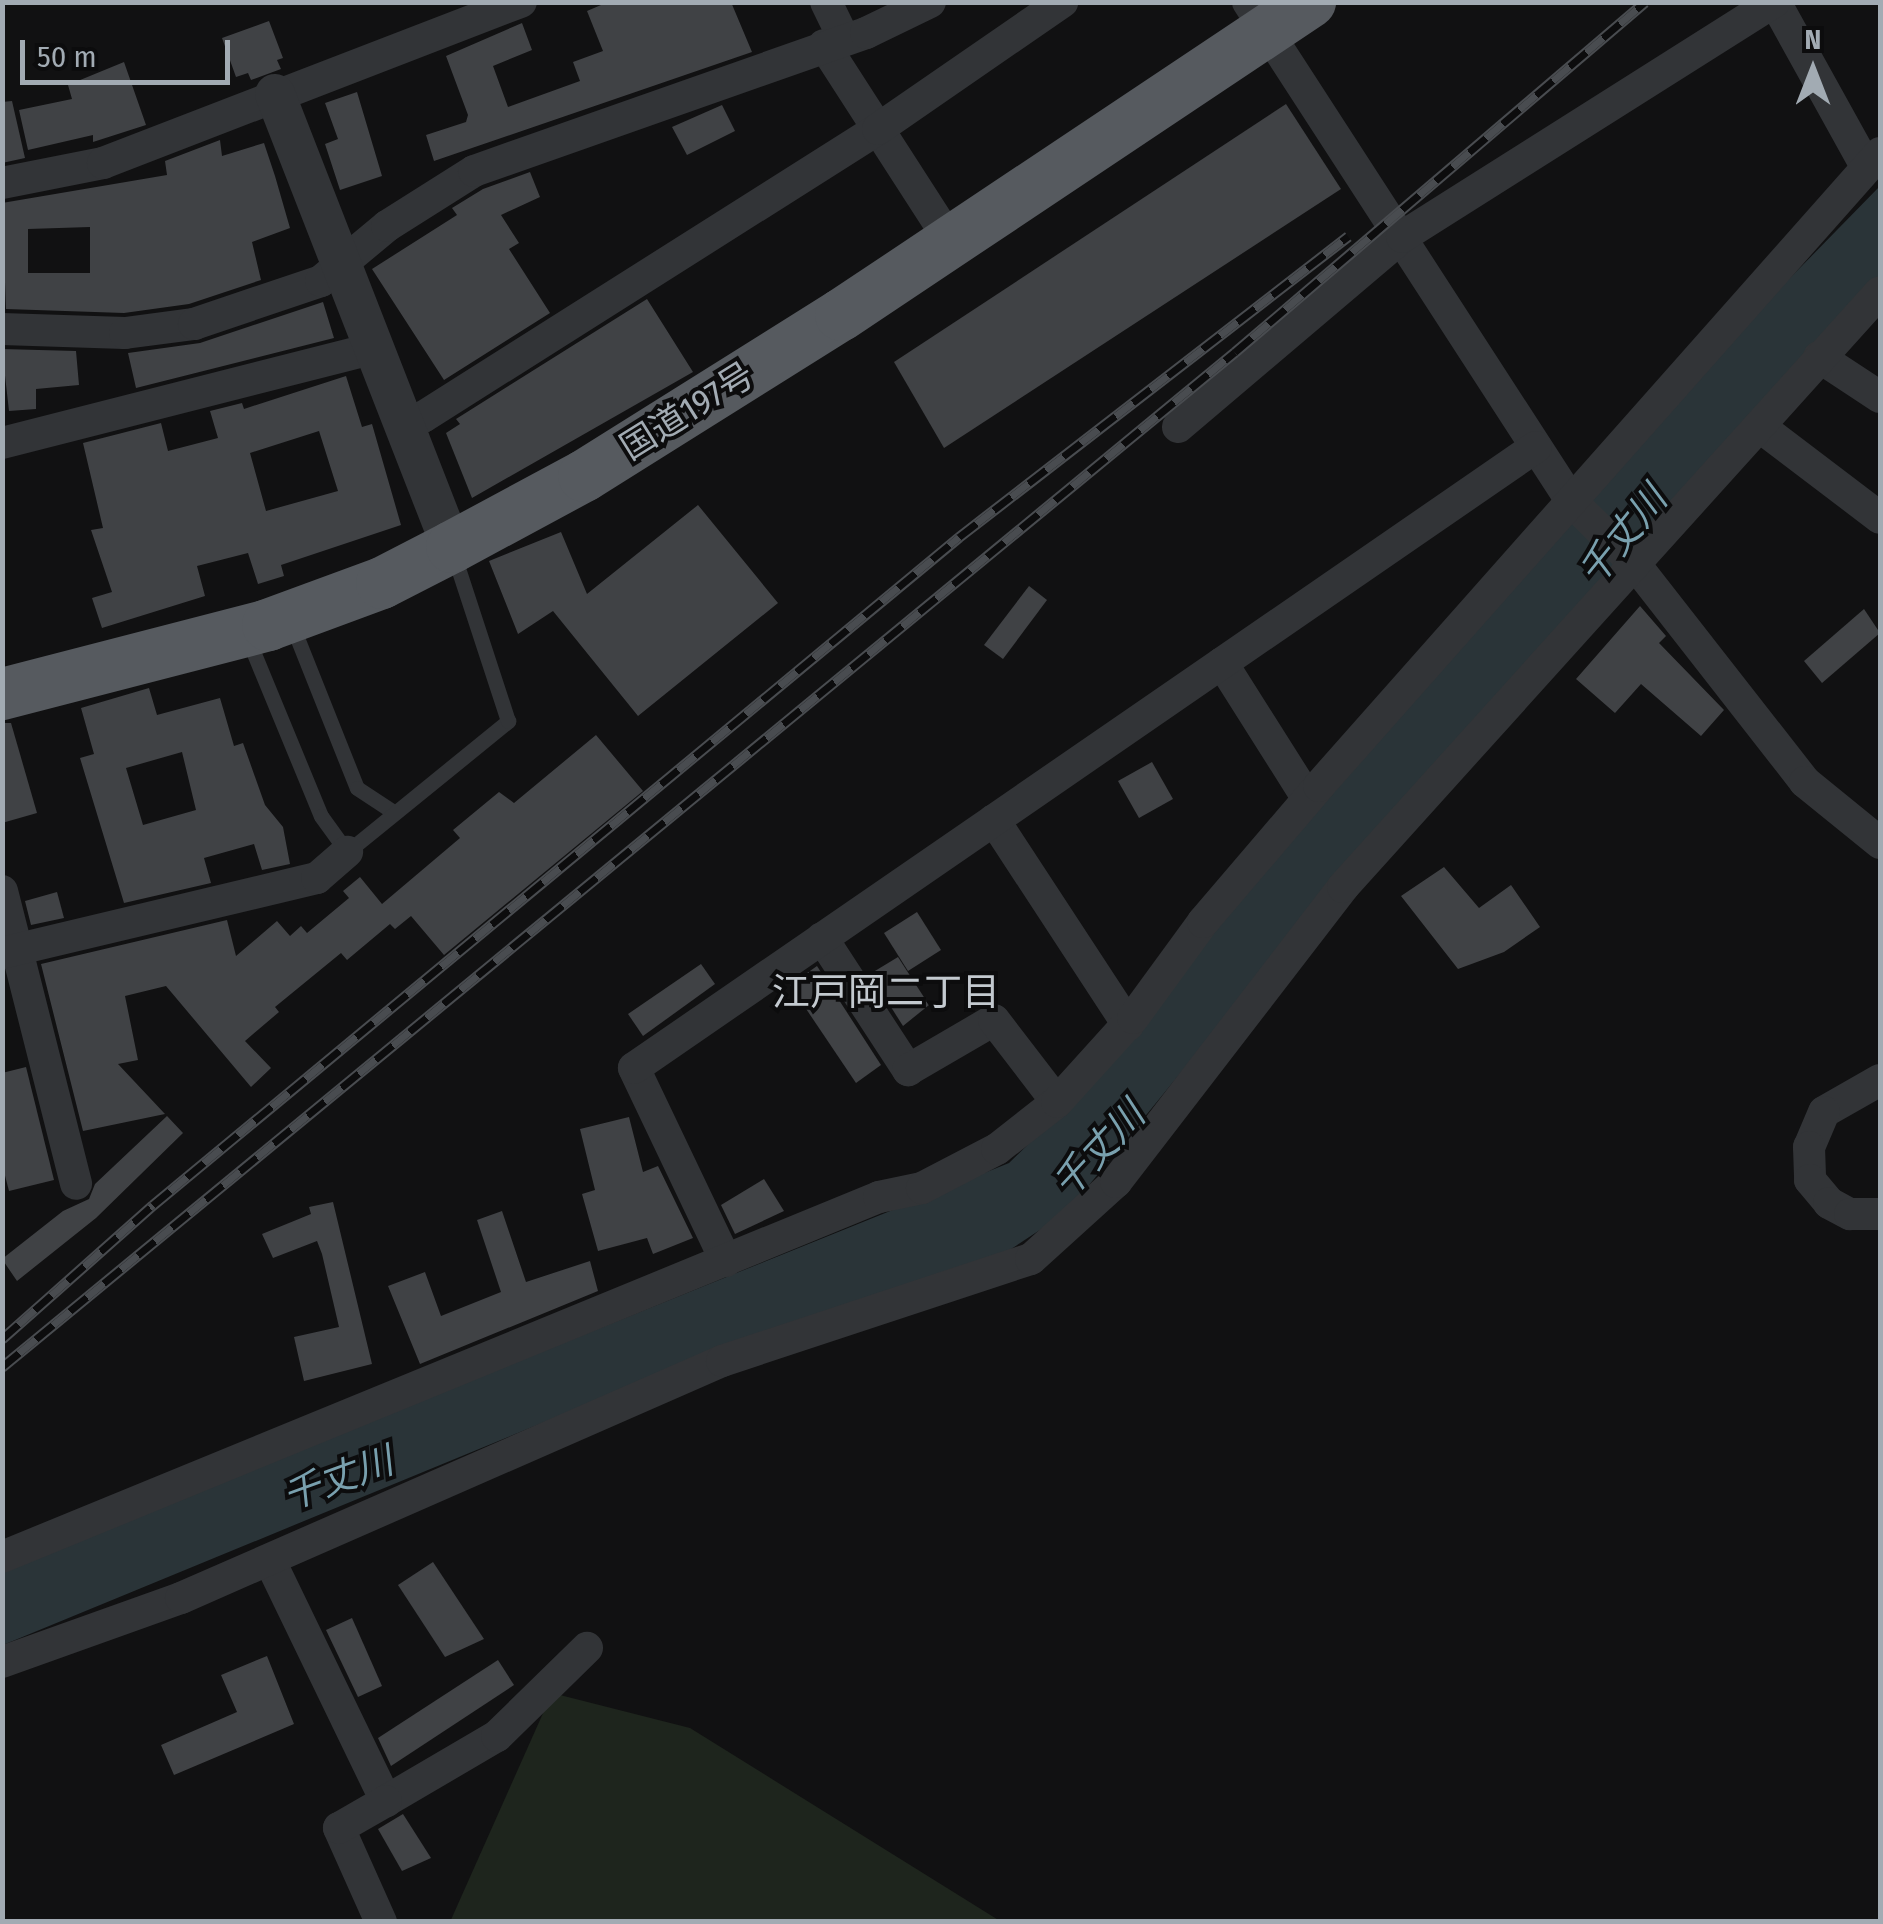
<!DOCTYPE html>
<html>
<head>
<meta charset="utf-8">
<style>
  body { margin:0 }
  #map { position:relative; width:1883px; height:1924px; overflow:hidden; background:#111112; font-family:"Fira Sans Condensed","Noto Sans JP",sans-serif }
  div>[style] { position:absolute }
  .green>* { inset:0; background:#1e251d }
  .water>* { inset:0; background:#2a3438 }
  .building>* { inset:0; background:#404245 }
  .service>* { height:15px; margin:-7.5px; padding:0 7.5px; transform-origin:7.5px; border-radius:7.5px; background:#323437 }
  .minor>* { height:32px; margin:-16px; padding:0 16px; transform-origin:16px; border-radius:16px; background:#323437 }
  .tertiary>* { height:40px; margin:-20px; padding:0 20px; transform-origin:20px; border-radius:20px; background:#323437 }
  .trunk>* { height:52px; margin:-26px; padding:0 26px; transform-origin:26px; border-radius:26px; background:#565a5f }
  .rail>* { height:11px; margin-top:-5.5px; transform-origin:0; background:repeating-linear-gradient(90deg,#0c0c0d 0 22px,#494c50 0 44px); box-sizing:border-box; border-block:2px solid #494c50 }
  span { translate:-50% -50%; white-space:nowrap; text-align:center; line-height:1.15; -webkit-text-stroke:8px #0c0c0d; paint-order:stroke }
  .street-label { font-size:35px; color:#a2abb3 }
  .water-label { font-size:38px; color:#79a0ae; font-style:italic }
  .neighbourhood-label { font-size:38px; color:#c3c9cf }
  .frame { position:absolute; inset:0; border:5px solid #a2abb3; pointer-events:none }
  .north { position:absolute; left:1763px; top:20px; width:100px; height:100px; -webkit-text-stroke:8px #0c0c0d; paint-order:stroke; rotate:0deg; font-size:28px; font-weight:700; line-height:40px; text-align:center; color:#a2abb3 }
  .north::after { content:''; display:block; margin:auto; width:35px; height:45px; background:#a2abb3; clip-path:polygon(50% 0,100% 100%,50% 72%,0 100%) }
  .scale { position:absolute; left:20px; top:40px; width:210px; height:45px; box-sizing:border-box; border:5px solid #a2abb3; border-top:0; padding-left:12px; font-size:30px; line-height:35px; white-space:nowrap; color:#a2abb3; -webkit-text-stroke:8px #0c0c0d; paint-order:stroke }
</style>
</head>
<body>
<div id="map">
  <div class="green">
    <div style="clip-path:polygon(552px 1693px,690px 1728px,1000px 1921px,450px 1922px)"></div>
  </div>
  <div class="water">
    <div style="clip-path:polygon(1880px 186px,1880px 275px,1227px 1016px,1067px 1212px,1002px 1255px,729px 1346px,3px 1645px,3px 1569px,1009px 1163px,1111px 1063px,1260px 872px,1748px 321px)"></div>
  </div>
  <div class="building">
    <div style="clip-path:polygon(608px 2px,731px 2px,752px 52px,434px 161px,426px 135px,466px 122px,468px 115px,446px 56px,522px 23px,532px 50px,493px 66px,508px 107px,580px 81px,573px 62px,603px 51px,587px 11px)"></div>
    <div style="clip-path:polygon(269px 21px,283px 58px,277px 60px,281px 69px,251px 80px,248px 73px,236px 77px,222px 38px)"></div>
    <div style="clip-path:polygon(124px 62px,146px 125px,93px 142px,93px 135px,28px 150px,19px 110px,72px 99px,68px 85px)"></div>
    <div style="clip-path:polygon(357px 92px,382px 176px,340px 190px,325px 144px,338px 139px,325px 103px)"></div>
    <div style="clip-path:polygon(12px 101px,25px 158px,2px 163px,2px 102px)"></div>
    <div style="clip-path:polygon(1286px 104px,1341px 189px,944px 448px,894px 362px)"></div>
    <div style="clip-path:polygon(722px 105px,735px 131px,687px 155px,672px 127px)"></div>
    <div style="clip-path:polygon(evenodd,220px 140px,222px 156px,264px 143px,275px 176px,290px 228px,252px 242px,261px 280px,189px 304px,124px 313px,6px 309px,2px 203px,167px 175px,165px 161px,220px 140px,90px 227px,90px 273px,28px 273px,28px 229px,90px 227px)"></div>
    <div style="clip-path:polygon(530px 172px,540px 197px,501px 215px,519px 243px,509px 249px,550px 313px,444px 380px,372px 269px,457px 215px,452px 208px,483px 189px)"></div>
    <div style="clip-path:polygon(647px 299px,693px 372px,472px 498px,446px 433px,460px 424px,456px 419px)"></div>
    <div style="clip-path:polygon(323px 302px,334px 338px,136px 388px,128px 353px,200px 343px)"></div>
    <div style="clip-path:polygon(2px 349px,76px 351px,79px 385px,36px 389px,36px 409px,9px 411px)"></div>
    <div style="clip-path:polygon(evenodd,346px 376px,362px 427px,372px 424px,401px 525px,281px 565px,284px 576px,258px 584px,248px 553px,197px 566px,205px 596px,102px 628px,92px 598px,112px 592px,91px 530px,103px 528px,83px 443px,161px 423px,168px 451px,218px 438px,210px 411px,242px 403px,244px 409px,346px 376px,319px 431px,338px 491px,266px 511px,250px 453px,319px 431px)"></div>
    <div style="clip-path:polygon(698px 505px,778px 603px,638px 716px,553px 611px,518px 634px,489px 561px,561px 532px,587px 594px)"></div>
    <div style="clip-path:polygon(1029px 586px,1047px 600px,1003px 659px,984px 645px)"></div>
    <div style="clip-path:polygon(1640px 606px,1666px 636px,1659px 643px,1724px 710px,1701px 736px,1641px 684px,1615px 713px,1576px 679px)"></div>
    <div style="clip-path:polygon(1864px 609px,1880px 633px,1822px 683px,1804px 661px)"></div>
    <div style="clip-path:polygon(evenodd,149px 688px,157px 715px,220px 698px,234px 746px,243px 743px,265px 805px,283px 827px,290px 864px,262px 870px,254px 844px,204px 858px,211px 883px,124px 903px,80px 758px,94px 754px,81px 708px,149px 688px,182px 752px,196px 810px,143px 825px,126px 768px,182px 752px)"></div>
    <div style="clip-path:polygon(2px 723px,11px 723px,37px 813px,2px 823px)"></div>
    <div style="clip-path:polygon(596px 735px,643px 791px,444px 955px,411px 916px,395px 929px,390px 924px,347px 960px,341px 953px,275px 1007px,279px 1012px,245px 1041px,271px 1068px,251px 1087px,166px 986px,125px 996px,138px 1060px,118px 1064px,165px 1114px,83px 1131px,41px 964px,227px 920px,236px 956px,277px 921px,290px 936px,301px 926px,307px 933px,349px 898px,343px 891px,360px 877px,382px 904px,460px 838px,453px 830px,499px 792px,514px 803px)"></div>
    <div style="clip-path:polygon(1152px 762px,1173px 799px,1139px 818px,1118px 781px)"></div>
    <div style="clip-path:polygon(1444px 867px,1479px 908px,1511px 885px,1540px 927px,1504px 952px,1458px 969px,1401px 896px)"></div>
    <div style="clip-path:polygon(57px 892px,64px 918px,31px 925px,25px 901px)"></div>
    <div style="clip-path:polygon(917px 912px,941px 950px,908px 971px,884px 933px)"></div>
    <div style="clip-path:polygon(898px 957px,929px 1005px,903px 1026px,870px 974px)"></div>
    <div style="clip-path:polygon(701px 964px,715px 984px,643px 1036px,628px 1014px)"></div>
    <div style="clip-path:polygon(817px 966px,881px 1065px,856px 1083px,790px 985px)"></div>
    <div style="clip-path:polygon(26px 1067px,54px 1180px,9px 1191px,2px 1164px,2px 1073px)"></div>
    <div style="clip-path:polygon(167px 1116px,183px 1133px,96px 1218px,17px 1281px,2px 1259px,63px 1211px,89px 1199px,95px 1184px)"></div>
    <div style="clip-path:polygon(629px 1117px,643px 1172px,658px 1166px,693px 1238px,653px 1254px,647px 1238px,598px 1251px,582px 1194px,595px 1190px,580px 1129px)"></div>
    <div style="clip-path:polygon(764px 1179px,784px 1211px,735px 1234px,721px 1205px)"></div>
    <div style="clip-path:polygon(333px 1202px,372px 1364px,304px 1381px,294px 1337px,339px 1327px,322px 1254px,317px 1241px,273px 1258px,262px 1234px,311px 1214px,309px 1207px)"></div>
    <div style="clip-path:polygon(502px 1211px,526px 1282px,590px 1261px,598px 1291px,420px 1364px,388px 1286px,425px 1272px,441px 1316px,501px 1292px,477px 1220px)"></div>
    <div style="clip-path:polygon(433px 1562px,484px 1639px,445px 1657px,398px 1585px)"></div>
    <div style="clip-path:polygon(352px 1618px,382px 1686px,358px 1697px,326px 1630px)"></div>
    <div style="clip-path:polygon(267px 1656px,294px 1724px,174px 1775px,161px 1745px,237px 1712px,221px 1675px)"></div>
    <div style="clip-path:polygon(498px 1660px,514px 1685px,391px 1766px,378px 1738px)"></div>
    <div style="clip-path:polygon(403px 1814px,431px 1858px,402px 1871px,378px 1829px)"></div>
  </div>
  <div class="service">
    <div style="left:292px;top:625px;width:175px;rotate:68.3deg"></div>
    <div style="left:357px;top:788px;width:45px;rotate:33.3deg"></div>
    <div style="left:248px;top:639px;width:191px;rotate:67.6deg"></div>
    <div style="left:321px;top:816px;width:44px;rotate:54.2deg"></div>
    <div style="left:347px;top:852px;width:208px;rotate:-39.1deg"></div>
    <div style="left:508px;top:721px;width:174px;rotate:-108.1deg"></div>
  </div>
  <div class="minor">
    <div style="left:826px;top:2px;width:41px;rotate:64.1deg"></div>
    <div style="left:1248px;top:2px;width:596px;rotate:57.06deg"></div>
    <div style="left:1572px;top:502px;width:87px;rotate:44.5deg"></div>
    <div style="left:1634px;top:563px;width:278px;rotate:52deg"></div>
    <div style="left:1805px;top:782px;width:97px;rotate:39.1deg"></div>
    <div style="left:1775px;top:2px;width:188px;rotate:61deg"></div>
    <div style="left:824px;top:45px;width:231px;rotate:57.2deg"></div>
    <div style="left:2px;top:183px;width:103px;rotate:-11.2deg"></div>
    <div style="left:103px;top:163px;width:448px;rotate:-21.1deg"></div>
    <div style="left:2px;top:329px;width:123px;rotate:1.9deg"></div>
    <div style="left:125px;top:333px;width:70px;rotate:-7.4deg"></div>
    <div style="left:194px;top:324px;width:134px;rotate:-18.7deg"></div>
    <div style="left:321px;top:281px;width:86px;rotate:-39.8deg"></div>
    <div style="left:387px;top:226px;width:103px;rotate:-32.3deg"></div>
    <div style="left:474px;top:171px;width:416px;rotate:-19.4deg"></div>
    <div style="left:866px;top:33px;width:71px;rotate:-25.8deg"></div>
    <div style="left:1819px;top:357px;width:73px;rotate:33.3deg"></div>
    <div style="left:403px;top:423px;width:21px;rotate:-17deg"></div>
    <div style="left:423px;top:417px;width:538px;rotate:-32.33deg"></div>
    <div style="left:878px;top:129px;width:224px;rotate:-34.6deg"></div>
    <div style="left:1759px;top:426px;width:152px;rotate:37.2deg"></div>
    <div style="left:1178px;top:427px;width:294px;rotate:-40.3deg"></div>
    <div style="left:1402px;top:237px;width:440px;rotate:-32.3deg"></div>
    <div style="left:2px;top:443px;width:382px;rotate:-14.3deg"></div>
    <div style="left:1222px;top:663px;width:161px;rotate:57.7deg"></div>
    <div style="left:994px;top:820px;width:245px;rotate:56.8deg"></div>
    <div style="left:2px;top:891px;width:302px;rotate:75.8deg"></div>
    <div style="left:822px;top:938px;width:158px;rotate:56.9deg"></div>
    <div style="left:908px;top:1070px;width:99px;rotate:-30.2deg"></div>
    <div style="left:994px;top:1020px;width:103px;rotate:52.5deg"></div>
    <div style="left:2px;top:953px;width:324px;rotate:-13.4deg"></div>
    <div style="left:317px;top:878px;width:40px;rotate:-41deg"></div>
    <div style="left:1880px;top:1080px;width:64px;rotate:150.3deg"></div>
    <div style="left:1824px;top:1112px;width:38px;rotate:113deg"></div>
    <div style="left:1809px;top:1147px;width:33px;rotate:88deg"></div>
    <div style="left:1810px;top:1180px;width:30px;rotate:50deg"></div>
    <div style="left:1829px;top:1203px;width:24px;rotate:28deg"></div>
    <div style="left:1850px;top:1214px;width:30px"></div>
    <div style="left:726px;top:1261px;width:214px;rotate:-115.5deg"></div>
    <div style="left:634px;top:1068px;width:1095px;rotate:-34.55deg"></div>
    <div style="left:2px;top:1557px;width:948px;rotate:-22.32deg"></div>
    <div style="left:879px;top:1197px;width:44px;rotate:-11.8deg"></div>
    <div style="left:922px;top:1188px;width:85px;rotate:-27.5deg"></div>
    <div style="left:997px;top:1149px;width:76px;rotate:-38.1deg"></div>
    <div style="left:1057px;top:1102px;width:113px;rotate:-47.9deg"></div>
    <div style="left:1133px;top:1018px;width:119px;rotate:-53.9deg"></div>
    <div style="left:1203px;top:922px;width:179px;rotate:-49.5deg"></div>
    <div style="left:1319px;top:786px;width:846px;rotate:-48.45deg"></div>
    <div style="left:270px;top:1561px;width:267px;rotate:64.2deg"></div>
    <div style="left:386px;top:1801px;width:129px;rotate:-30.4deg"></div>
    <div style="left:497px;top:1736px;width:126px;rotate:-44.4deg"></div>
    <div style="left:2px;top:1662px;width:190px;rotate:-19.7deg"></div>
    <div style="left:181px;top:1598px;width:591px;rotate:-23.66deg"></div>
    <div style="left:722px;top:1361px;width:325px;rotate:-18.3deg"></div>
    <div style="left:1031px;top:1259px;width:115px;rotate:-42.2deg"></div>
    <div style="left:1116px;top:1182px;width:372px;rotate:-52.4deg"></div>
    <div style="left:1343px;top:887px;width:801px;rotate:-47.93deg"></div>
    <div style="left:381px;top:1922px;width:103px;rotate:-114.1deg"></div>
    <div style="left:339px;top:1828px;width:54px;rotate:-29.9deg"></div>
  </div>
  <div class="tertiary">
    <div style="left:275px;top:94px;width:486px;rotate:68.7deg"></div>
  </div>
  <div class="trunk">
    <div style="left:2px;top:694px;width:275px;rotate:-14.5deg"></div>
    <div style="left:268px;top:625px;width:121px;rotate:-20.2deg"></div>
    <div style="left:382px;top:583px;width:79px;rotate:-27.2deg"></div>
    <div style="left:452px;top:547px;width:150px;rotate:-28.3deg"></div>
    <div style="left:584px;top:476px;width:303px;rotate:-32.1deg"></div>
    <div style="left:841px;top:315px;width:564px;rotate:-33.72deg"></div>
  </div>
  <div class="rail">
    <div style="left:2px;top:1339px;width:202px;rotate:-41.6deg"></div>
    <div style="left:153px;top:1205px;width:1047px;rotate:-39.65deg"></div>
    <div style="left:959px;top:537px;width:492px;rotate:-37.7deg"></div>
    <div style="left:2px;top:1367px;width:1597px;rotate:-39.46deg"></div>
    <div style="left:1235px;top:352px;width:539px;rotate:-40.49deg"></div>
  </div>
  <div class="street-label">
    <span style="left:687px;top:411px;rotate:-32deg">国道197号</span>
  </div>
  <div class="water-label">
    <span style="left:1623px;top:536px;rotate:-51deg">千丈川</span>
    <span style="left:1099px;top:1150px;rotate:-47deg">千丈川</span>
    <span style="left:338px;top:1479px;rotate:-20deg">千丈川</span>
  </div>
  <div class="neighbourhood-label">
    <span style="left:886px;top:993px">江戸岡二丁目</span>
  </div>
  <div class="frame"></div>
  <div class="north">N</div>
  <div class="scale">50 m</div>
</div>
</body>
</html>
